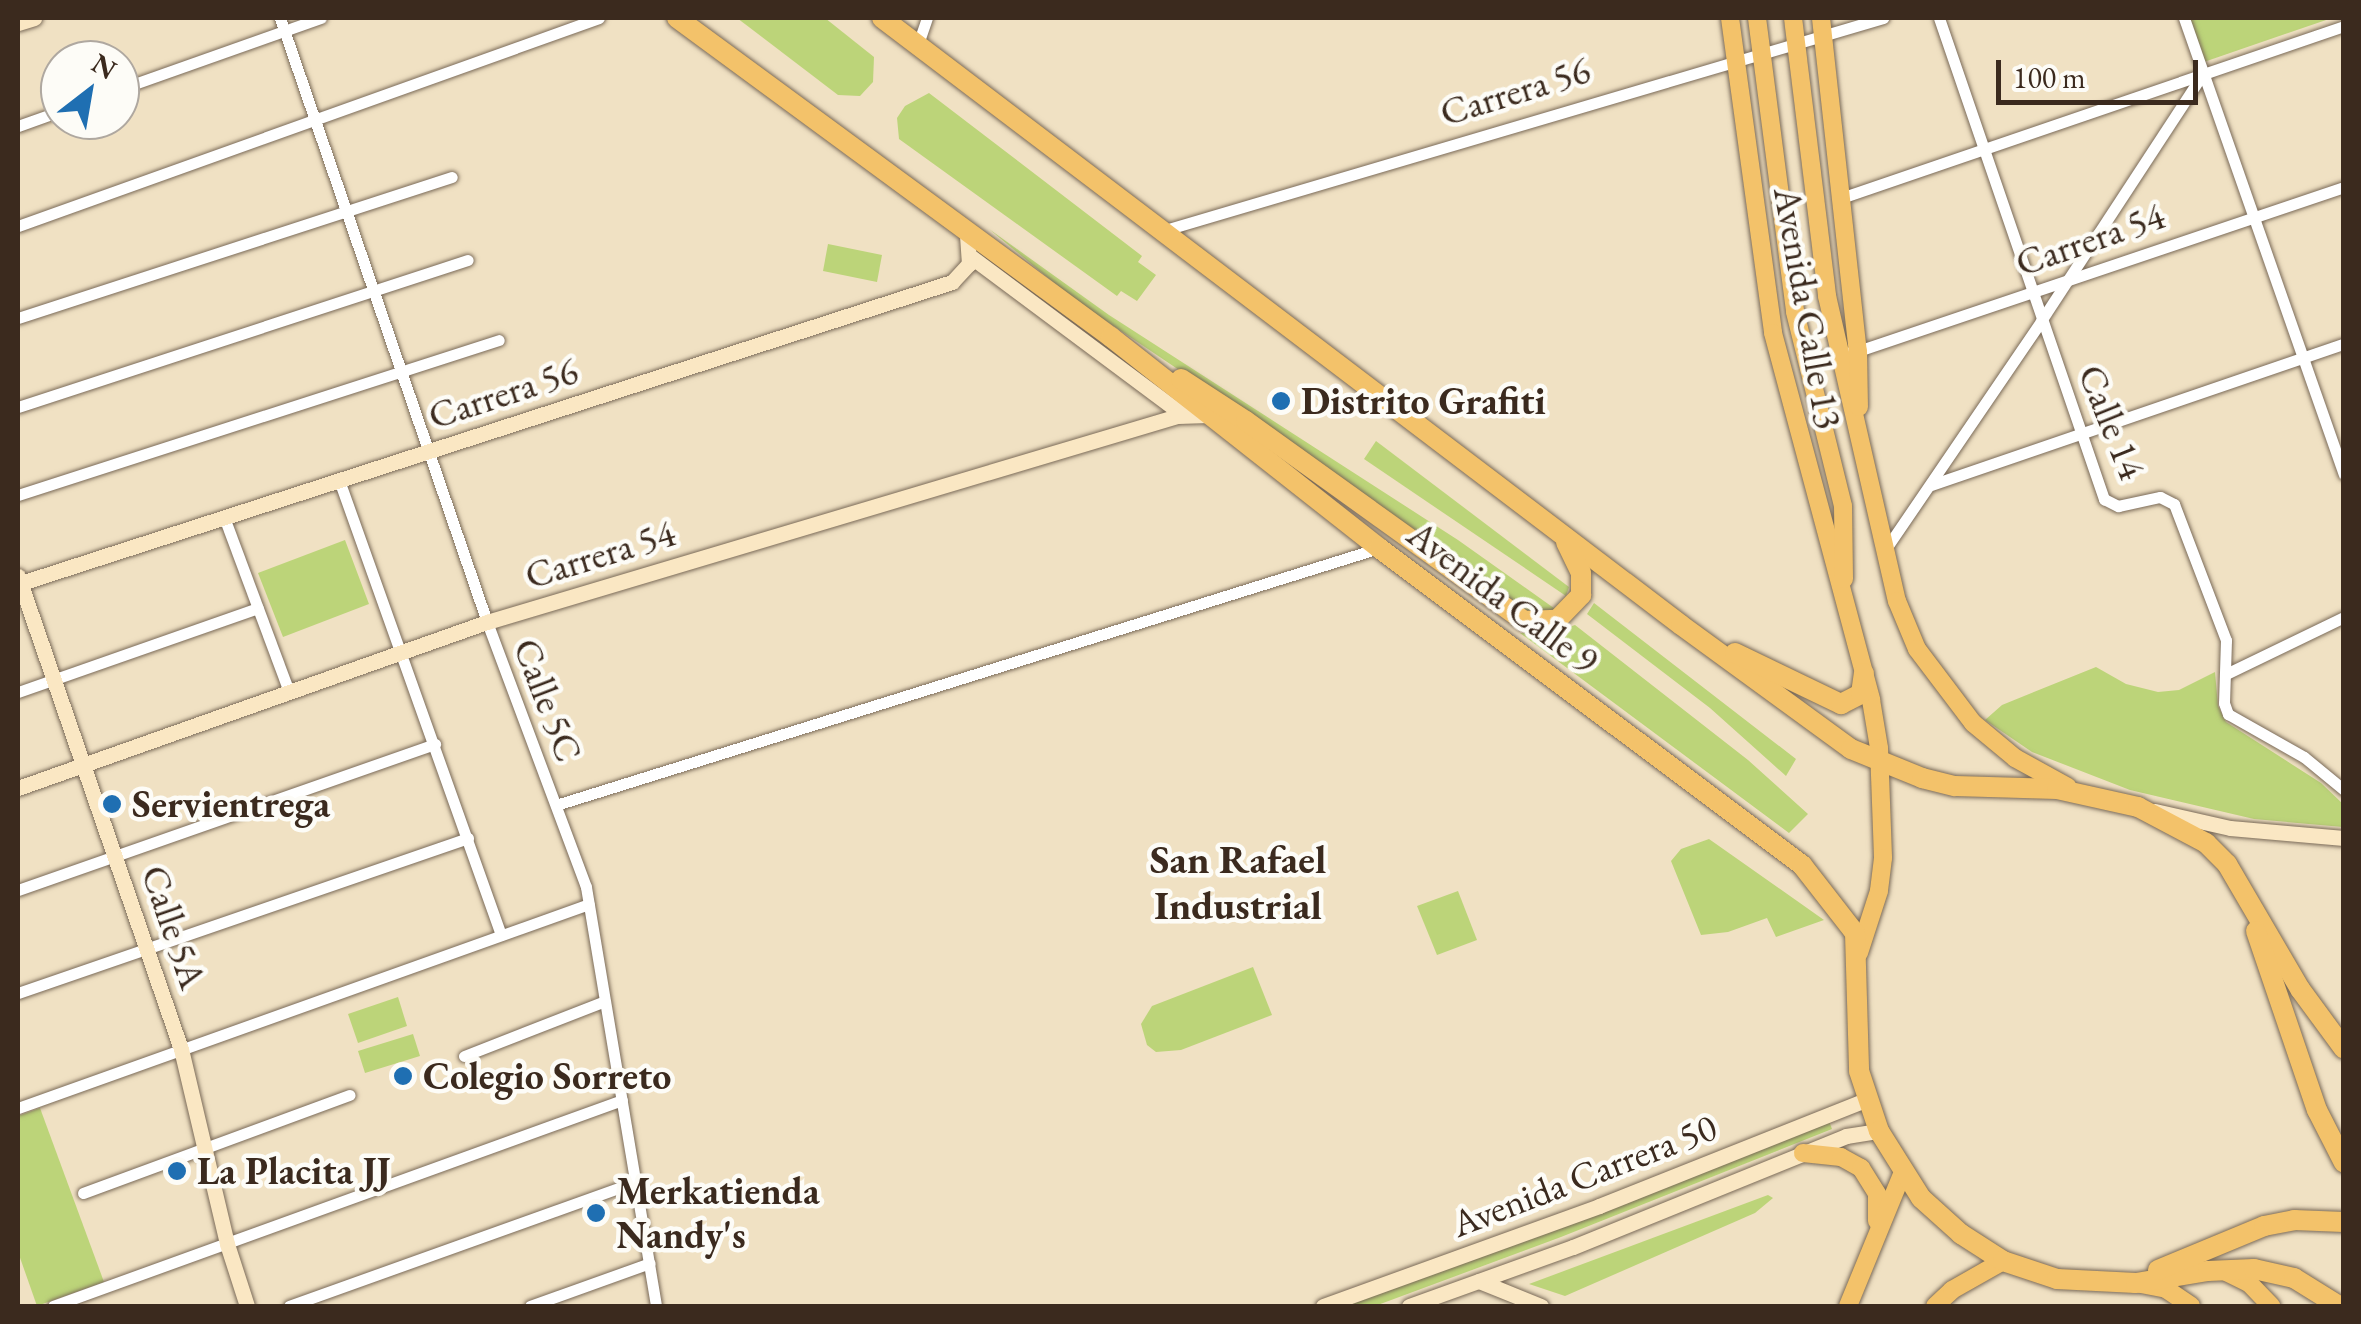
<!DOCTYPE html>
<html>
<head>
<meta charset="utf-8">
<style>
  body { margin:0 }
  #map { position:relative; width:2361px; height:1324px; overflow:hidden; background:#f0e1c3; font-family:"EB Garamond",serif }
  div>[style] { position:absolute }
  .green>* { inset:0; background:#bcd479 }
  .roads { filter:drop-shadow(0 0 2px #7a6a58) drop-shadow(0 0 2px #7a6a58) }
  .street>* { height:11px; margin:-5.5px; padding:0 5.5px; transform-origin:5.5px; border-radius:5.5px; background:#fff }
  .secondary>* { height:15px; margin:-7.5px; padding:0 7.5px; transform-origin:7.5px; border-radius:7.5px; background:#fae7c3 }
  .primary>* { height:18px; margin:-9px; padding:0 9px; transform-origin:9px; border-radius:9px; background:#f3c26a }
  .highway>* { height:20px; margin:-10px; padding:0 10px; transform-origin:10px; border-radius:10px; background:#f3c26a }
  .dots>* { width:28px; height:28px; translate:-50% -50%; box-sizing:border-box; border:5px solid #fdfcf7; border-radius:50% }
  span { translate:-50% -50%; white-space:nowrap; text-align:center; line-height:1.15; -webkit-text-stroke:9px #fdfcf7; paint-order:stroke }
  .street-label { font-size:38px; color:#3b2a1e }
  .poi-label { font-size:38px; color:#3b2a1e; font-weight:700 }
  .left { translate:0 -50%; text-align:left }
  .neighbourhood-label { font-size:40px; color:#3b2a1e; font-weight:700 }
  .frame { position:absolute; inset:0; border:20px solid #3b2a1e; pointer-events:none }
  .north { position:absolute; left:40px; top:40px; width:100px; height:100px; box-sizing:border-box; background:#fdfcf7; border:2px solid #afa8a0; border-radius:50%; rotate:31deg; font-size:28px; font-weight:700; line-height:40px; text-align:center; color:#3b2a1e }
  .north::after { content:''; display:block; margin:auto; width:35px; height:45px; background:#1f6fb2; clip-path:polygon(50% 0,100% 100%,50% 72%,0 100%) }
  .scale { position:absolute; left:1996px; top:60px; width:202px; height:45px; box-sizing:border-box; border:5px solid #3b2a1e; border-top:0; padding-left:12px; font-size:30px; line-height:35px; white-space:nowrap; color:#3b2a1e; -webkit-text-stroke:8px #fdfcf7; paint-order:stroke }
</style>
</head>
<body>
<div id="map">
  <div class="green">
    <div style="clip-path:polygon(737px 18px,825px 18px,874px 57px,873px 82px,860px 96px,838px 95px)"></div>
    <div style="clip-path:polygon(2187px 18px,2332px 18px,2201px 63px)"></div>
    <div style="clip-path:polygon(929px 93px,1142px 256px,1138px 262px,1156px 275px,1137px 301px,1121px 291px,1117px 296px,899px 139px,897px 118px,905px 106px)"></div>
    <div style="clip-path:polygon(989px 229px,1109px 315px,1458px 540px,1558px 611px,1532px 614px,1517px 607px,1350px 485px,1075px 300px)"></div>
    <div style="clip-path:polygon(828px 244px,882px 255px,877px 282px,823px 271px)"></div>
    <div style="clip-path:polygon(1376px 441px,1569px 587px,1566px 596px,1364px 459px)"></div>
    <div style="clip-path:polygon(345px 540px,369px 604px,283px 637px,258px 573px)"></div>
    <div style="clip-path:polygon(1594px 603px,1796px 759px,1786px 776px,1710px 708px,1587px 614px)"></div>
    <div style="clip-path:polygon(1575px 625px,1748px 760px,1808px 814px,1789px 833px,1520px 633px,1551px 633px)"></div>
    <div style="clip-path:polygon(2096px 667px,2126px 684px,2158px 692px,2179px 690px,2215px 672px,2218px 706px,2226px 722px,2321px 783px,2343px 804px,2343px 827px,2254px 819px,2130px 790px,2032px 752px,1985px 720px,2002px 705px)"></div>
    <div style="clip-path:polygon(1709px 839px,1824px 920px,1776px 937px,1767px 918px,1728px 932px,1701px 935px,1671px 861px,1681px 849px)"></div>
    <div style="clip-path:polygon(1458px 891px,1477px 940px,1437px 955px,1417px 906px)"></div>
    <div style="clip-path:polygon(1253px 967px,1272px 1015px,1181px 1050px,1156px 1052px,1147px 1045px,1141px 1024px,1152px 1006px)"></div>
    <div style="clip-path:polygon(398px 997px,407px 1026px,358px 1043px,348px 1014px)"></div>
    <div style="clip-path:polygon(413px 1034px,420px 1056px,365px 1073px,358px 1051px)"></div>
    <div style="clip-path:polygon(40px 1108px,104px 1282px,37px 1306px,18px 1252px,18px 1116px)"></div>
    <div style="clip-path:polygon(1829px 1121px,1832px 1129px,1561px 1237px,1375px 1306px,1343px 1306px)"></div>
    <div style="clip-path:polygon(1768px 1195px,1773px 1198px,1755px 1213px,1565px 1296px,1529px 1284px)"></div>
  </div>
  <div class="roads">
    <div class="street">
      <div style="left:280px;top:18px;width:638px;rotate:71.08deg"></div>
      <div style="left:487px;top:622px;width:283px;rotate:69.5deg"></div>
      <div style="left:586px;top:887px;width:425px;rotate:80.5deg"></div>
      <div style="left:1939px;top:18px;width:509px;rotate:71.07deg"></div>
      <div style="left:2104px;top:499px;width:16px;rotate:27deg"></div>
      <div style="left:2118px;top:506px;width:43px;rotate:-12.1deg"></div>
      <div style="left:2160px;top:497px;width:16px;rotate:27deg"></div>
      <div style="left:2174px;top:504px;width:146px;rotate:69.1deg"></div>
      <div style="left:2226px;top:640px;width:63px;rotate:91.8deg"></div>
      <div style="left:2224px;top:703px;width:12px;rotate:70deg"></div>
      <div style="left:2228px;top:714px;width:87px;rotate:29.5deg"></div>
      <div style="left:2304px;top:757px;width:52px;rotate:39.5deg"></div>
      <div style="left:2184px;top:18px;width:483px;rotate:70.7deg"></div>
      <div style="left:918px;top:44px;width:28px;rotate:-71deg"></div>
      <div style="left:120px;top:89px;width:213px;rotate:-19.5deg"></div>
      <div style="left:18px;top:126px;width:45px;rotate:-19.7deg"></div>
      <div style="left:1841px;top:198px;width:532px;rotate:-18.88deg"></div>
      <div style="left:18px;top:226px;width:617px;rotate:-19.7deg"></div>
      <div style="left:1165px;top:230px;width:749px;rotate:-16.45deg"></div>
      <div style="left:18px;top:318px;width:456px;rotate:-18deg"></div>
      <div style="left:1805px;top:359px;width:54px;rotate:-8.6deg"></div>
      <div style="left:1858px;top:351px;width:513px;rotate:-18.65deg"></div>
      <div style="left:18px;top:407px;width:473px;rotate:-18.1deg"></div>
      <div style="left:339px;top:480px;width:483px;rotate:70.4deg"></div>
      <div style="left:1931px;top:485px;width:436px;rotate:-18.9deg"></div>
      <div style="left:18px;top:495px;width:505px;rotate:-17.86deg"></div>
      <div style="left:224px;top:517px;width:187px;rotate:69.6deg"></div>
      <div style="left:1885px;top:550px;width:277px;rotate:-55.7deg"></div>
      <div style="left:2041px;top:321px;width:296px;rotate:-56.8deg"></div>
      <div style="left:2226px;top:674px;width:131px;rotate:-25.8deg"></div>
      <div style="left:18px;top:692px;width:254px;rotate:-19.3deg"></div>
      <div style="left:556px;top:805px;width:862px;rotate:-17.34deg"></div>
      <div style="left:18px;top:890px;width:442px;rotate:-19.3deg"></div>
      <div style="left:18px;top:993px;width:476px;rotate:-19deg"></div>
      <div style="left:464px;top:1056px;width:151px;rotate:-21.3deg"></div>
      <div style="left:18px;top:1108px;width:606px;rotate:-19.66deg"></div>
      <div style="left:83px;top:1193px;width:284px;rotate:-20.2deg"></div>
      <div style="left:53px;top:1306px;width:605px;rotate:-19.9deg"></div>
      <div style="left:289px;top:1306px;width:371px;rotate:-19.7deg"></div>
      <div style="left:530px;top:1306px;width:127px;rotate:-19.7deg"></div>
    </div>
    <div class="secondary">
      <div style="left:18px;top:23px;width:17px;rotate:-17deg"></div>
      <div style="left:970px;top:256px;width:266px;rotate:36.7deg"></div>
      <div style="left:18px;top:576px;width:500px;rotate:70.99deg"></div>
      <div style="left:181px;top:1049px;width:200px;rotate:76.7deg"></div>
      <div style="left:227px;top:1244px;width:65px;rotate:72.1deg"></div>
      <div style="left:18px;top:584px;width:982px;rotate:-17.92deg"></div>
      <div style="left:952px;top:282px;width:25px;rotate:-47deg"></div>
      <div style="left:969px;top:264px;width:32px;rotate:-94deg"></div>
      <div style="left:18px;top:788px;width:498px;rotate:-19.5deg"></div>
      <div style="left:487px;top:622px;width:720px;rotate:-16.62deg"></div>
      <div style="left:1177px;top:416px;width:32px;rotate:-2deg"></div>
      <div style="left:2155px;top:811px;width:77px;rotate:12.8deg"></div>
      <div style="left:2230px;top:828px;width:114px;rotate:5deg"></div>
      <div style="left:1479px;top:1281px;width:67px;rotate:22deg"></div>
      <div style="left:1323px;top:1306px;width:294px;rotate:-19.9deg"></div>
      <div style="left:1599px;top:1206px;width:287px;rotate:-21.7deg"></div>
      <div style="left:1409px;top:1306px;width:174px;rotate:-19.8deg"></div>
      <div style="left:1573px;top:1247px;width:295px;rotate:-22.1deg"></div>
      <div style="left:1846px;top:1136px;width:33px;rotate:-9deg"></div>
    </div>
    <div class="primary">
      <div style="left:1730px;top:18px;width:318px;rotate:82.2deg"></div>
      <div style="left:1773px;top:333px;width:380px;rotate:75deg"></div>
      <div style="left:1871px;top:700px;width:49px;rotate:80.5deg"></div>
      <div style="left:1879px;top:748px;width:110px;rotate:87.9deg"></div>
      <div style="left:1883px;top:858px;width:33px;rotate:97deg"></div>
      <div style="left:1879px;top:891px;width:65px;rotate:107.9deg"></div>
      <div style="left:1757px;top:18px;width:296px;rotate:82.6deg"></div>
      <div style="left:1795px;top:312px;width:200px;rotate:76.1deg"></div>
      <div style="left:1843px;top:506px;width:73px;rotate:89.2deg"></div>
      <div style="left:1793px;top:18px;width:280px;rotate:83deg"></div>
      <div style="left:1827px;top:296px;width:313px;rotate:77.1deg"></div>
      <div style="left:1897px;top:601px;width:52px;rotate:67.4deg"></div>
      <div style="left:1917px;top:649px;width:93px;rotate:52.9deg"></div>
      <div style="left:1973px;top:723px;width:55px;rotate:39.8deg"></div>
      <div style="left:2015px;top:758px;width:60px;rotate:28.7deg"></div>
      <div style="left:1821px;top:18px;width:335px;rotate:83.7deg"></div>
      <div style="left:1858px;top:351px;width:56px;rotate:89deg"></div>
      <div style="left:1803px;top:1153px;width:38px;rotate:6deg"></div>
      <div style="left:1841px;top:1157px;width:23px;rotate:29deg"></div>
      <div style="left:1861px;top:1168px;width:31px;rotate:58deg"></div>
      <div style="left:1877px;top:1194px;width:27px;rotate:90deg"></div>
      <div style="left:2222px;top:1270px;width:30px;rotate:26deg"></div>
      <div style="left:2249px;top:1283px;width:32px;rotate:46deg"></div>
      <div style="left:2141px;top:1284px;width:25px;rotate:11deg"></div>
      <div style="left:2166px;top:1289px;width:30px;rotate:34deg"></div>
      <div style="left:1848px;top:1306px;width:145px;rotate:-67.7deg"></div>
      <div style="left:1935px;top:1306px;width:23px;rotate:-43deg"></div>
      <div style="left:1952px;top:1290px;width:59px;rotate:-29.6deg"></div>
    </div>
    <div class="highway">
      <div style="left:677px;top:18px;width:539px;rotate:36.32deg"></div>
      <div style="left:1111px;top:337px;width:341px;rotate:38.2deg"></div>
      <div style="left:1379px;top:548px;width:529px;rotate:36.85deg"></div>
      <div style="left:1802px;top:865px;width:86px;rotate:52.1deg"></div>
      <div style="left:1855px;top:933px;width:138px;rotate:88.3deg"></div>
      <div style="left:1859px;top:1071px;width:63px;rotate:71.6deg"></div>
      <div style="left:1879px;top:1131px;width:79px;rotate:57.9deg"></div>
      <div style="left:1921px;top:1198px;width:54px;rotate:42deg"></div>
      <div style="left:1961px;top:1234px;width:50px;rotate:32.7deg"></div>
      <div style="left:2003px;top:1261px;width:57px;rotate:18.4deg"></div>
      <div style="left:2057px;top:1279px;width:79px;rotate:2.9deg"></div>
      <div style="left:2136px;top:1283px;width:73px;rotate:-9.5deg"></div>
      <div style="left:2208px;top:1271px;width:46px;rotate:-2.5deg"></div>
      <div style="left:2254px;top:1269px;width:41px;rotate:12.7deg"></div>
      <div style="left:2294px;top:1278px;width:53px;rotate:31.9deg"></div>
      <div style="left:882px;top:18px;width:1003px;rotate:37.22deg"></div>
      <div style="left:1681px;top:625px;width:210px;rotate:36.1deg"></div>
      <div style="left:1851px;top:749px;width:77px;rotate:22.2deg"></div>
      <div style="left:1922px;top:778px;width:34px;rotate:14deg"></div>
      <div style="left:1955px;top:786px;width:102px;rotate:1.7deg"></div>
      <div style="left:2057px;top:789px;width:83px;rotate:12.5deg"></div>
      <div style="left:2138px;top:807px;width:77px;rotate:27.9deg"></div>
      <div style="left:2206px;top:843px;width:30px;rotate:45deg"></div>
      <div style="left:2227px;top:864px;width:145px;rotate:59.7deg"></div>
      <div style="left:2300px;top:989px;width:74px;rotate:53.7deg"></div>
      <div style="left:1181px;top:379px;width:77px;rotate:32.9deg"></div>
      <div style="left:1246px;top:421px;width:342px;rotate:35.7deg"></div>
      <div style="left:1524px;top:621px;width:33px;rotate:-2deg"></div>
      <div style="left:1557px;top:620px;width:35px;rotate:-46deg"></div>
      <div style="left:1581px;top:595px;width:22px;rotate:-90deg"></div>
      <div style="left:1581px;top:573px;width:34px;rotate:-116deg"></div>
      <div style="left:1735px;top:653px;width:118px;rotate:25.7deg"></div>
      <div style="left:1841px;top:704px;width:22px;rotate:-27deg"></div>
      <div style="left:1861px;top:694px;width:21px;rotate:-82deg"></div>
      <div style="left:2256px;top:931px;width:189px;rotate:71.2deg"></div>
      <div style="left:2317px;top:1110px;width:59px;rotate:63deg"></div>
      <div style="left:2158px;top:1270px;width:115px;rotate:-22.5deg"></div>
      <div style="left:2264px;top:1226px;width:31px;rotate:-11deg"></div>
      <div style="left:2294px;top:1220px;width:50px;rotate:2.3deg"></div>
    </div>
  </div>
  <div class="dots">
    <div style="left:1281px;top:401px;background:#1f6fb2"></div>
    <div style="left:112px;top:804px;background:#1f6fb2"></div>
    <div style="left:403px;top:1076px;background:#1f6fb2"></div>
    <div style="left:177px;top:1171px;background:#1f6fb2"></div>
    <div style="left:596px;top:1213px;background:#1f6fb2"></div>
  </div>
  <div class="street-label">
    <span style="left:1515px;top:91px;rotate:-17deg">Carrera 56</span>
    <span style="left:2090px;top:239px;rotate:-19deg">Carrera 54</span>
    <span style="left:1808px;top:308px;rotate:80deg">Avenida Calle 13</span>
    <span style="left:503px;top:393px;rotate:-18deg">Carrera 56</span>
    <span style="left:2112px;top:422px;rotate:68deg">Calle 14</span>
    <span style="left:600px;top:554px;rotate:-17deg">Carrera 54</span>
    <span style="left:1503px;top:597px;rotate:37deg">Avenida Calle 9</span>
    <span style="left:548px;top:700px;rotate:69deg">Calle 5C</span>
    <span style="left:174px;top:927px;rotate:71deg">Calle 5A</span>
    <span style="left:1584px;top:1175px;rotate:-21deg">Avenida Carrera 50</span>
  </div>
  <div class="poi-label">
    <span class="left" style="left:1301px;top:401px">Distrito Grafiti</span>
    <span class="left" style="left:132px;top:804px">Servientrega</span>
    <span class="left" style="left:423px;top:1076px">Colegio Sorreto</span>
    <span class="left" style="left:197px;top:1171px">La Placita JJ</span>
    <span class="left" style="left:616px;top:1213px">Merkatienda<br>Nandy's</span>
  </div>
  <div class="neighbourhood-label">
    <span style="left:1238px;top:882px">San Rafael<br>Industrial</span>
  </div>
  <div class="frame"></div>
  <div class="north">N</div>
  <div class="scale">100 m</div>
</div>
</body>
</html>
